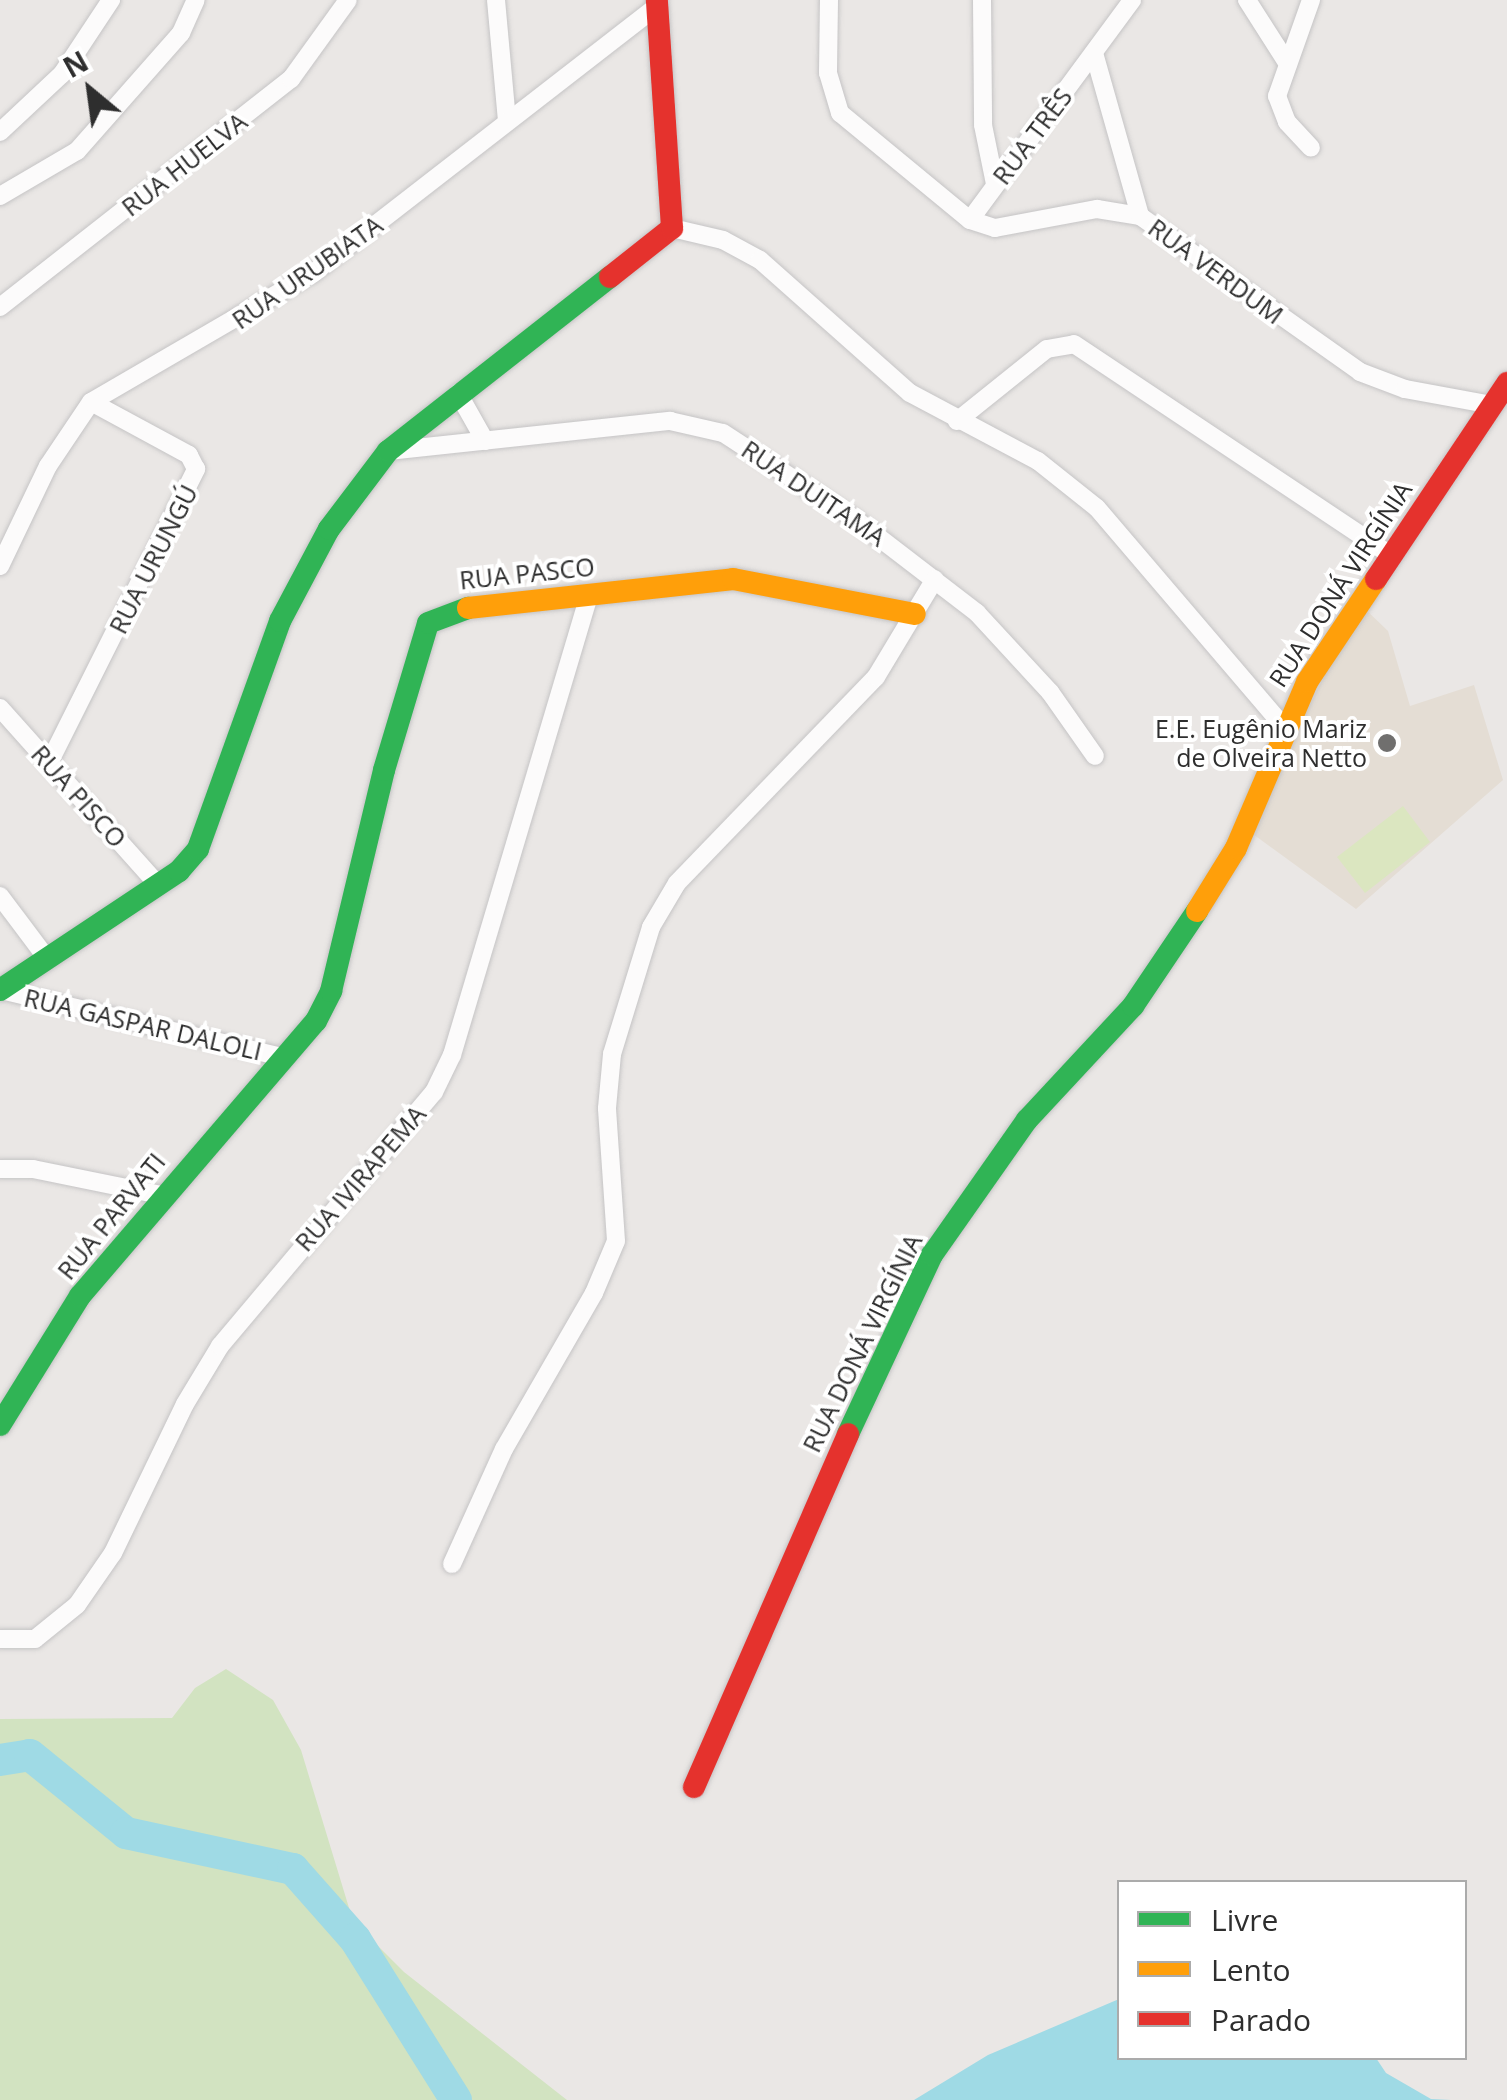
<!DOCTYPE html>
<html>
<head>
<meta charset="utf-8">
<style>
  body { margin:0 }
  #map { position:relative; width:1507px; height:2100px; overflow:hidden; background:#eae7e5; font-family:"Open Sans",sans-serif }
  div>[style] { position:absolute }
  .education>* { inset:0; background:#e4ddd4 }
  .green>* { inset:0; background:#d2e3c1 }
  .pitch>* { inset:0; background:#dbe6c0 }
  .water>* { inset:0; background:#9fdae5 }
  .river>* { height:32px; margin:-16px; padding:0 16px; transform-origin:16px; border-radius:16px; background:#9fdae5 }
  .roads { filter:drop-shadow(0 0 2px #c5c4c5) drop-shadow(0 0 2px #c5c4c5) }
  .street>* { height:18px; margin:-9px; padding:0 9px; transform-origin:9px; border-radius:9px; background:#fcfbfb }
  .fast>* { height:22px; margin:-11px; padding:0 11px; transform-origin:11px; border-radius:11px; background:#30b455 }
  .slow>* { height:22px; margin:-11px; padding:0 11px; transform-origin:11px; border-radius:11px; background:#ff9f0a }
  .jam>* { height:22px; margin:-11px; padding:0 11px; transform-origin:11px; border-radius:11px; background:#e5322d }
  .dots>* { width:28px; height:28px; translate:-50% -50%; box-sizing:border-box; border:5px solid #fff; border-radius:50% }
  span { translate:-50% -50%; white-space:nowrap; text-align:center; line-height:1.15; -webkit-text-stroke:8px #fff; paint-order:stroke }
  .street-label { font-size:25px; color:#2e2e2e }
  .poi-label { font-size:25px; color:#2e2e2e }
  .right { translate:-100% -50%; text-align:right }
  .legend { position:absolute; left:1117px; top:1880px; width:350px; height:180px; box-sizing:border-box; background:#fff; border:2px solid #ababab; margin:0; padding:12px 18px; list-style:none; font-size:30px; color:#2e2e2e }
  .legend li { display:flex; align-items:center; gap:20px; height:50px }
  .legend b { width:50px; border:2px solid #ababab }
  .north { position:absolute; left:40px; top:40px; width:100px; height:100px; -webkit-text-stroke:8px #fff; paint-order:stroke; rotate:331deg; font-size:28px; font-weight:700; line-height:40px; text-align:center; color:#2e2e2e }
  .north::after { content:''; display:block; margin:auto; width:35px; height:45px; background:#2e2e2e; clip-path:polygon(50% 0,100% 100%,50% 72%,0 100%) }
</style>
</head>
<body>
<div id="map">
  <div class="education">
    <div style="clip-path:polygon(1361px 605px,1388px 631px,1410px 706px,1474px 685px,1503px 780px,1356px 909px,1246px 829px)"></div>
  </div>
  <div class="green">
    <div style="clip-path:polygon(226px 1669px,273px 1700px,301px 1750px,353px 1921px,404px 1972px,567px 2100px,0 2100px,0 1719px,172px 1718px,195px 1688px)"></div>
  </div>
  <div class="pitch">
    <div style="clip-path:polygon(1403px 806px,1430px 842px,1365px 893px,1337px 857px)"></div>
  </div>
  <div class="water">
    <div style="clip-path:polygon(1119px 1999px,1120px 2058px,1376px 2058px,1386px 2073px,1431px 2099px,1451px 2100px,914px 2100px,988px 2055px)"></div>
  </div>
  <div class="river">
    <div style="left:0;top:1760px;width:30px;rotate:-9deg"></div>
    <div style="left:30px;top:1755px;width:124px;rotate:39.1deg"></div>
    <div style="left:126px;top:1833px;width:171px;rotate:12.2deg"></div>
    <div style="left:293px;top:1869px;width:94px;rotate:48.5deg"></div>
    <div style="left:355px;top:1939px;width:190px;rotate:57.9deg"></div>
  </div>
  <div class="roads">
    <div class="street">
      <div style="left:496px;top:0;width:121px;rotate:84.8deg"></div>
      <div style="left:829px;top:0;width:73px;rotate:90.8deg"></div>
      <div style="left:828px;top:73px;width:42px;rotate:73.3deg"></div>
      <div style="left:840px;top:113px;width:168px;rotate:39.5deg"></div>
      <div style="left:970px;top:220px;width:26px;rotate:18deg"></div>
      <div style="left:995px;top:228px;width:104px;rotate:-10.6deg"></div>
      <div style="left:1097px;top:209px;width:44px;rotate:9.2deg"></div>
      <div style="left:1140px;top:216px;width:270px;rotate:35.3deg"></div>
      <div style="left:1360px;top:372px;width:48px;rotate:20.7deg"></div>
      <div style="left:1405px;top:389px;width:88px;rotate:10.4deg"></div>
      <div style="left:982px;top:0;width:125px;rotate:89.5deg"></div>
      <div style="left:983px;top:125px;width:60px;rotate:78.5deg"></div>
      <div style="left:1247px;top:0;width:76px;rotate:57.4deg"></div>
      <div style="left:1311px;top:0;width:102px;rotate:109.5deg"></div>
      <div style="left:1277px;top:96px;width:28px;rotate:69deg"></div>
      <div style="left:1287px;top:122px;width:35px;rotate:47deg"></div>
      <div style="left:1094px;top:53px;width:169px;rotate:74.2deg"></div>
      <div style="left:0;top:132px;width:85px;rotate:-43.1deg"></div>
      <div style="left:62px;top:74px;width:89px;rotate:-56.5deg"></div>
      <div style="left:0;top:196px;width:89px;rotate:-30.3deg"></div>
      <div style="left:77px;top:151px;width:157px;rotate:-48.6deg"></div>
      <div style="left:181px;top:33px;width:36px;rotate:-66deg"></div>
      <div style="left:970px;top:220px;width:273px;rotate:-53.6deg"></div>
      <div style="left:672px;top:228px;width:52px;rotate:13.2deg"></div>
      <div style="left:723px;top:240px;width:42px;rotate:28.4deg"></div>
      <div style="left:760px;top:260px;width:200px;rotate:41.6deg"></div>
      <div style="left:910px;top:393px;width:145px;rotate:28deg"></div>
      <div style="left:1038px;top:461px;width:75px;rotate:38.5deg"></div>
      <div style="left:1097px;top:508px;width:288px;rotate:49.5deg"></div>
      <div style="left:0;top:307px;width:370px;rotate:-38.1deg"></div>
      <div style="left:291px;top:79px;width:97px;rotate:-54.2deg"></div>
      <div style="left:458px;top:393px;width:55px;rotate:60.6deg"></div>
      <div style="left:957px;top:421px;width:115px;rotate:-38.7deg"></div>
      <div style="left:1047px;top:349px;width:27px;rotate:-10deg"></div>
      <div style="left:1074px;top:344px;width:379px;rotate:33.7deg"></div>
      <div style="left:388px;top:451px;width:284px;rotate:-6.1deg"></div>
      <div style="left:670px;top:421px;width:54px;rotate:12.8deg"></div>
      <div style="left:723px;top:433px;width:158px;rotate:33.1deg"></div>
      <div style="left:855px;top:519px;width:154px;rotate:37.6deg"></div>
      <div style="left:977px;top:613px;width:108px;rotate:47.3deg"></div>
      <div style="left:1050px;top:692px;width:78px;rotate:54.9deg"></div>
      <div style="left:0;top:566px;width:111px;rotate:-64.4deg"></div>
      <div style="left:48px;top:466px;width:77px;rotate:-56.1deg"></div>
      <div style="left:91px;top:402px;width:257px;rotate:-30.2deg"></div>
      <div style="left:313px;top:273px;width:437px;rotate:-37.8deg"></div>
      <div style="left:0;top:708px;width:237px;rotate:48.2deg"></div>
      <div style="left:49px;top:763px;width:329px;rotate:-63.4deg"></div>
      <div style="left:196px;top:469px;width:16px;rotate:-117deg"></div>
      <div style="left:189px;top:455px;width:111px;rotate:-151.6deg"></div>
      <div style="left:0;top:896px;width:80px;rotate:53.1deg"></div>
      <div style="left:1px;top:990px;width:293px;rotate:13.4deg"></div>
      <div style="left:0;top:1169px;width:33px"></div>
      <div style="left:33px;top:1169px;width:131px;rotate:11.5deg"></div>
      <div style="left:452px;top:1564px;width:126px;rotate:-65.7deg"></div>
      <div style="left:504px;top:1449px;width:180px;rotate:-60deg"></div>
      <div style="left:594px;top:1293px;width:56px;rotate:-67.1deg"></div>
      <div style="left:616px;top:1241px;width:133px;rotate:-93.9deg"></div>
      <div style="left:607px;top:1108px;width:54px;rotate:-84.7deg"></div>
      <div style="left:612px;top:1054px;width:133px;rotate:-72.9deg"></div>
      <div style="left:651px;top:927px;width:51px;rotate:-59.4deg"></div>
      <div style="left:677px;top:883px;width:286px;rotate:-46deg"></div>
      <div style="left:876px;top:677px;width:114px;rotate:-59deg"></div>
      <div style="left:0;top:1639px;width:35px"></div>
      <div style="left:35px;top:1639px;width:54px;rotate:-39deg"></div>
      <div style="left:77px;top:1605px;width:63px;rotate:-55.3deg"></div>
      <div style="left:113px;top:1553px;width:165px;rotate:-64.2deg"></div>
      <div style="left:185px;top:1404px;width:68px;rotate:-58.9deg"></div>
      <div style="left:220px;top:1346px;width:332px;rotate:-49.9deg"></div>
      <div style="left:434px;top:1092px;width:41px;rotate:-64.1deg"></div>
      <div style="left:452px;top:1055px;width:481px;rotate:-73.4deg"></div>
    </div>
    <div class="fast">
      <div style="left:0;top:990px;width:215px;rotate:-33.6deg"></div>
      <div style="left:179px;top:871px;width:29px;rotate:-49deg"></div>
      <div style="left:198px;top:849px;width:242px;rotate:-70.2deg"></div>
      <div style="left:280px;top:621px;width:104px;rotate:-62deg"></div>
      <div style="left:329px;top:529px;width:98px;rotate:-52.9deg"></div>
      <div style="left:388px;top:451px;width:282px;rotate:-38.1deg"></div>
      <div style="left:0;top:1425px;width:152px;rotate:-58.2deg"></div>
      <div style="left:80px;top:1296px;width:362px;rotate:-49.4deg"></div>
      <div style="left:316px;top:1021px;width:34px;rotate:-63deg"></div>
      <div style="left:331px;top:991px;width:227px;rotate:-76.5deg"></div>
      <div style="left:384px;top:770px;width:153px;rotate:-73.3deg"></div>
      <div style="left:428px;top:623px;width:43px;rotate:-20.6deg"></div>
      <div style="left:848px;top:1434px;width:198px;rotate:-64.9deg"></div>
      <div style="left:932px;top:1255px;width:165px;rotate:-54.9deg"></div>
      <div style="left:1027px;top:1120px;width:156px;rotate:-47.1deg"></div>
      <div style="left:1133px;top:1006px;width:115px;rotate:-56deg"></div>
    </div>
    <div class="slow">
      <div style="left:468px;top:608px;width:267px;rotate:-6.2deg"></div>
      <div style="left:733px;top:579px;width:185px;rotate:10.9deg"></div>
      <div style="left:1197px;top:911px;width:74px;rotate:-58.2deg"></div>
      <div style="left:1236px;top:848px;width:181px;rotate:-66.8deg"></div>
      <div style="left:1307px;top:682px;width:124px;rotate:-56.2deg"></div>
    </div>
    <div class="jam">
      <div style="left:610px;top:277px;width:79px;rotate:-38.3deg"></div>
      <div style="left:672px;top:228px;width:228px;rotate:-93.8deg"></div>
      <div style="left:1376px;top:579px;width:236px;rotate:-56.2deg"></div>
      <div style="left:694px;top:1787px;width:385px;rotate:-66.4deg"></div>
    </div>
  </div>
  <div class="dots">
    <div style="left:1387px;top:743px;background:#706f6e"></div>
  </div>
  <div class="street-label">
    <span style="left:1032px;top:136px;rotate:-53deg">RUA TRÊS</span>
    <span style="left:184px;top:164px;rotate:-38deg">RUA HUELVA</span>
    <span style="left:1216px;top:271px;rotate:36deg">RUA VERDUM</span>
    <span style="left:307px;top:272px;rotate:-35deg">RUA URUBIATA</span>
    <span style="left:814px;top:493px;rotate:34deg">RUA DUITAMA</span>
    <span style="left:153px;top:559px;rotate:-63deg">RUA URUNGÚ</span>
    <span style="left:527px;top:573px;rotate:-6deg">RUA PASCO</span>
    <span style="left:1340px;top:584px;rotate:-57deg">RUA DONÁ VIRGÍNIA</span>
    <span style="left:79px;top:796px;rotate:48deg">RUA PISCO</span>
    <span style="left:143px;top:1024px;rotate:13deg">RUA GASPAR DALOLI</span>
    <span style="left:360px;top:1178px;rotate:-49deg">RUA IVIRAPEMA</span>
    <span style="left:111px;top:1216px;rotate:-51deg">RUA PARVATI</span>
    <span style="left:862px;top:1343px;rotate:-64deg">RUA DONÁ VIRGÍNIA</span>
  </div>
  <div class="poi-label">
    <span class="right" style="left:1367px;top:743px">E.E. Eugênio Mariz<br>de Olveira Netto</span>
  </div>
  <ul class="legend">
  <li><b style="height:12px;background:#30b455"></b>Livre</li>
  <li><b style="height:12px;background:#ff9f0a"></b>Lento</li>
  <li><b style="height:12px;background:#e5322d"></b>Parado</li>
  </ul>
  <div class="north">N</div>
</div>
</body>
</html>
